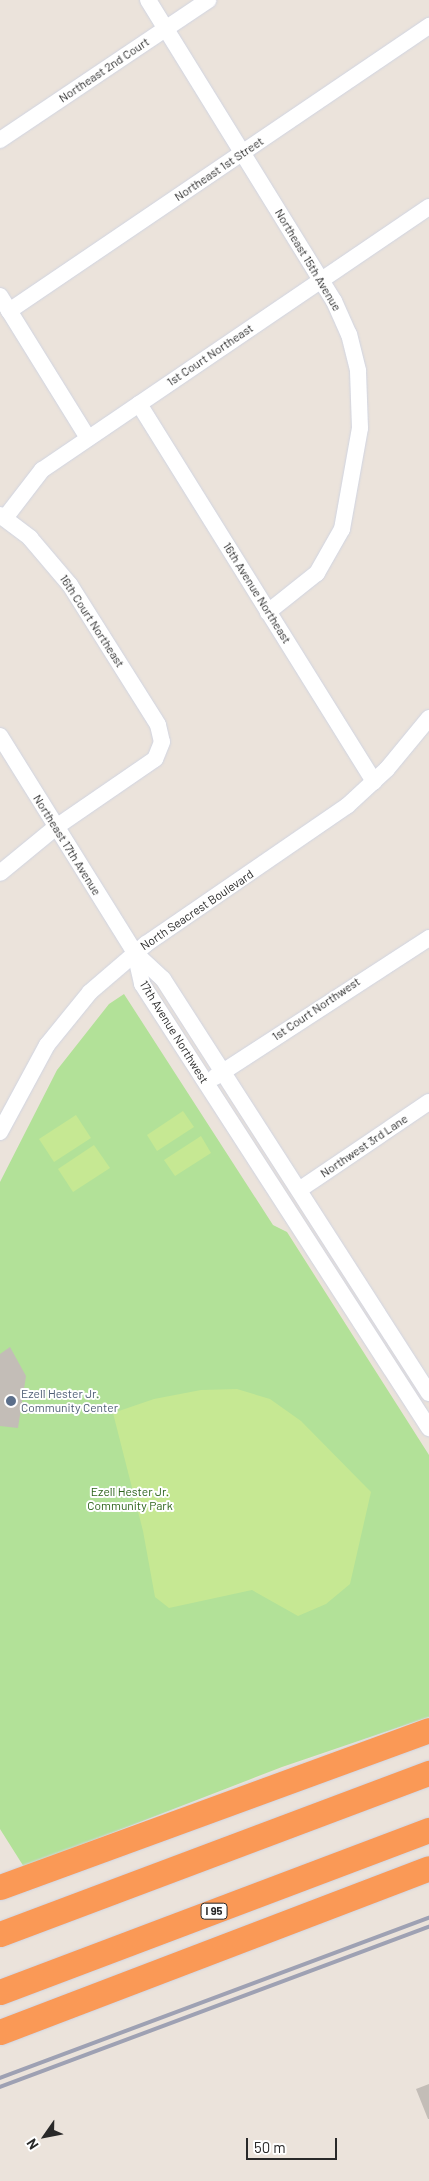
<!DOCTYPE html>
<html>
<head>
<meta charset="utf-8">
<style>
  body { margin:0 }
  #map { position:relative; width:429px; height:2181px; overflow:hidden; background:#ebe3db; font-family:Barlow,sans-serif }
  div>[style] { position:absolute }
  .green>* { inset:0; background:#b2e198 }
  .pitch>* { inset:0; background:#c6e893 }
  .building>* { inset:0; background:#c3bdb7 }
  .roads { filter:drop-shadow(0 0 1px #d0d4e1) drop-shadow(0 0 1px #d0d4e1) }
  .minor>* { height:16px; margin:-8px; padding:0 8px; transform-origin:8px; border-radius:8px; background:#fff }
  .highway>* { height:25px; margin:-12.5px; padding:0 12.5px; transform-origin:12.5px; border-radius:12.5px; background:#fa9956 }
  .rail>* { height:4px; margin:-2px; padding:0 2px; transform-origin:2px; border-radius:2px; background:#9ea1b3 }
  .dots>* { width:14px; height:14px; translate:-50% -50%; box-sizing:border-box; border:2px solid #fff; border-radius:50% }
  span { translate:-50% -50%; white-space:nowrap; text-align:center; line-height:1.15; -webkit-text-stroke:4px #fff; paint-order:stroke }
  .shield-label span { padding:1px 4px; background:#fff; border:1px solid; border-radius:4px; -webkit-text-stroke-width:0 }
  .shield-label { font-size:11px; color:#292929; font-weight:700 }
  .street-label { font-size:12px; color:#292929 }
  .service-label { font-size:12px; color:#4e5e75 }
  .left { translate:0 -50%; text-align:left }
  .park-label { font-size:12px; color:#2c631b }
  .north { position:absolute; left:20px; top:2111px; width:50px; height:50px; -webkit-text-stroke:4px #fff; paint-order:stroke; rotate:237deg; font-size:14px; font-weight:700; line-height:20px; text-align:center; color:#292929 }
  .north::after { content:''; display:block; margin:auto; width:18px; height:22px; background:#292929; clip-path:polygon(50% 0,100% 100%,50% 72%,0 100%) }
  .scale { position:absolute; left:246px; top:2138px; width:91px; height:22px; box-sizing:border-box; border:2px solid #292929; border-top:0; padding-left:6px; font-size:15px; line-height:18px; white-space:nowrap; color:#292929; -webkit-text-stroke:4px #fff; paint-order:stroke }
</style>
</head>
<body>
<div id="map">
  <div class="green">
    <div style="clip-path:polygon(124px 994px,273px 1225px,287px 1232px,429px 1455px,429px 1717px,282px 1767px,24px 1867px,0 1829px,0 1182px,57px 1070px,109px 1004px)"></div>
  </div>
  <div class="pitch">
    <div style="clip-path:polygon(183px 1111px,194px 1127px,157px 1151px,147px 1135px)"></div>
    <div style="clip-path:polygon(76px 1115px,91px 1138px,54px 1162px,39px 1139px)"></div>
    <div style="clip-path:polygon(201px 1136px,211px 1153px,175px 1176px,164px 1160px)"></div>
    <div style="clip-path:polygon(94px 1145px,110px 1168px,73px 1192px,58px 1169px)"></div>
    <div style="clip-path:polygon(237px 1389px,270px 1399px,301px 1421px,371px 1492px,350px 1584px,326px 1604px,298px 1616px,252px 1590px,169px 1608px,155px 1597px,143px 1531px,113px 1413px,154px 1399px,201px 1390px)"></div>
  </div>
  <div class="building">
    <div style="clip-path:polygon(10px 1347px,26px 1376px,18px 1428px,0 1426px,0 1354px)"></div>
    <div style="clip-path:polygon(429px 2084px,429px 2119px,428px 2119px,416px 2089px)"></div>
  </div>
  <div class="roads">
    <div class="minor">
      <div style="left:148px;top:0;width:354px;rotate:58.3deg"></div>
      <div style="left:334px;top:301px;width:36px;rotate:66deg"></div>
      <div style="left:349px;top:334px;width:38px;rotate:76deg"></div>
      <div style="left:358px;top:371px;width:57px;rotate:88deg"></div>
      <div style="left:360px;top:428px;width:103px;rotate:100.1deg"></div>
      <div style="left:342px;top:529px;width:51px;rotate:119.6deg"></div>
      <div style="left:317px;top:573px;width:63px;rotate:141.5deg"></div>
      <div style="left:0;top:140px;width:251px;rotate:-33.9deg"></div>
      <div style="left:0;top:296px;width:167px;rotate:58.2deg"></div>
      <div style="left:9px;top:311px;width:508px;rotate:-34.16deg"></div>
      <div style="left:139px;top:404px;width:445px;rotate:58.1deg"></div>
      <div style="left:0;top:515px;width:38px;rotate:37deg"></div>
      <div style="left:30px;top:538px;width:62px;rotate:49.6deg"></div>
      <div style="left:70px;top:585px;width:165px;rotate:57.8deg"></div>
      <div style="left:158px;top:725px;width:17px;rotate:77deg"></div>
      <div style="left:162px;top:742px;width:18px;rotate:112deg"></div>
      <div style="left:155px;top:759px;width:120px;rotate:145.5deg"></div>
      <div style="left:56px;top:827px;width:72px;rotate:140.6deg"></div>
      <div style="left:5px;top:518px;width:61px;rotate:-52.4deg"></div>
      <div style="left:42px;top:470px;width:468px;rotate:-34.2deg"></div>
      <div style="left:0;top:736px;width:256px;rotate:58.1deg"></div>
      <div style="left:135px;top:953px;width:38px;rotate:43deg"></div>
      <div style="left:163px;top:979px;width:492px;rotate:57.3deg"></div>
      <div style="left:135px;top:953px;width:32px;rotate:77deg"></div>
      <div style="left:142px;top:984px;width:529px;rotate:57.12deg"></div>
      <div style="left:215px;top:1077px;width:255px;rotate:-33deg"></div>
      <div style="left:0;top:1132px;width:99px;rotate:-61.6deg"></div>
      <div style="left:47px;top:1045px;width:68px;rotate:-50.9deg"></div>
      <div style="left:90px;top:992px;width:74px;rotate:-40.6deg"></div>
      <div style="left:146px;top:944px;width:244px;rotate:-34.5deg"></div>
      <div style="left:347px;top:806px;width:54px;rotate:-42.8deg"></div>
      <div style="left:387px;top:769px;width:66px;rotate:-50.5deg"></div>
      <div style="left:299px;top:1190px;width:157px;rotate:-34.1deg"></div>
    </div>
    <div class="highway">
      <div style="left:0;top:1887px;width:457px;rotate:-20.1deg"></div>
      <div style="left:0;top:1934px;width:458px;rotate:-20.6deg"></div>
      <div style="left:0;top:1992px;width:459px;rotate:-20.7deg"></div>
      <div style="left:0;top:2032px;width:459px;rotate:-20.9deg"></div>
    </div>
  </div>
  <div class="rail">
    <div style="left:0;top:2078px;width:458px;rotate:-20.5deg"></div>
    <div style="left:0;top:2087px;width:458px;rotate:-20.5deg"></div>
  </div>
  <div class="dots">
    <div style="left:11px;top:1401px;background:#5c6f8a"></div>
  </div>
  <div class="shield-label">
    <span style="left:214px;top:1911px">I 95</span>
  </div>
  <div class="street-label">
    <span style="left:104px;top:70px;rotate:-34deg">Northeast 2nd Court</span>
    <span style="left:219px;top:169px;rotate:-34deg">Northeast 1st Street</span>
    <span style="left:308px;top:260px;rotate:59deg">Northeast 15th Avenue</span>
    <span style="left:210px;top:355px;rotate:-34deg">1st Court Northeast</span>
    <span style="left:257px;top:593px;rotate:58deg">16th Avenue Northeast</span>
    <span style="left:92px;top:621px;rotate:57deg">16th Court Northeast</span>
    <span style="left:67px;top:845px;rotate:58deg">Northeast 17th Avenue</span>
    <span style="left:197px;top:910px;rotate:-34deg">North Seacrest Boulevard</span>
    <span style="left:316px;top:1009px;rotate:-34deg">1st Court Northwest</span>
    <span style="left:174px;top:1032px;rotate:58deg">17th Avenue Northwest</span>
    <span style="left:364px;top:1146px;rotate:-34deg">Northwest 3rd Lane</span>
  </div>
  <div class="service-label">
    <span class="left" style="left:21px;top:1401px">Ezell Hester Jr.<br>Community Center</span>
  </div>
  <div class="park-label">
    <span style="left:130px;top:1499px">Ezell Hester Jr.<br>Community Park</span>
  </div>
  <div class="north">N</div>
  <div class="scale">50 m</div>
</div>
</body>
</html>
